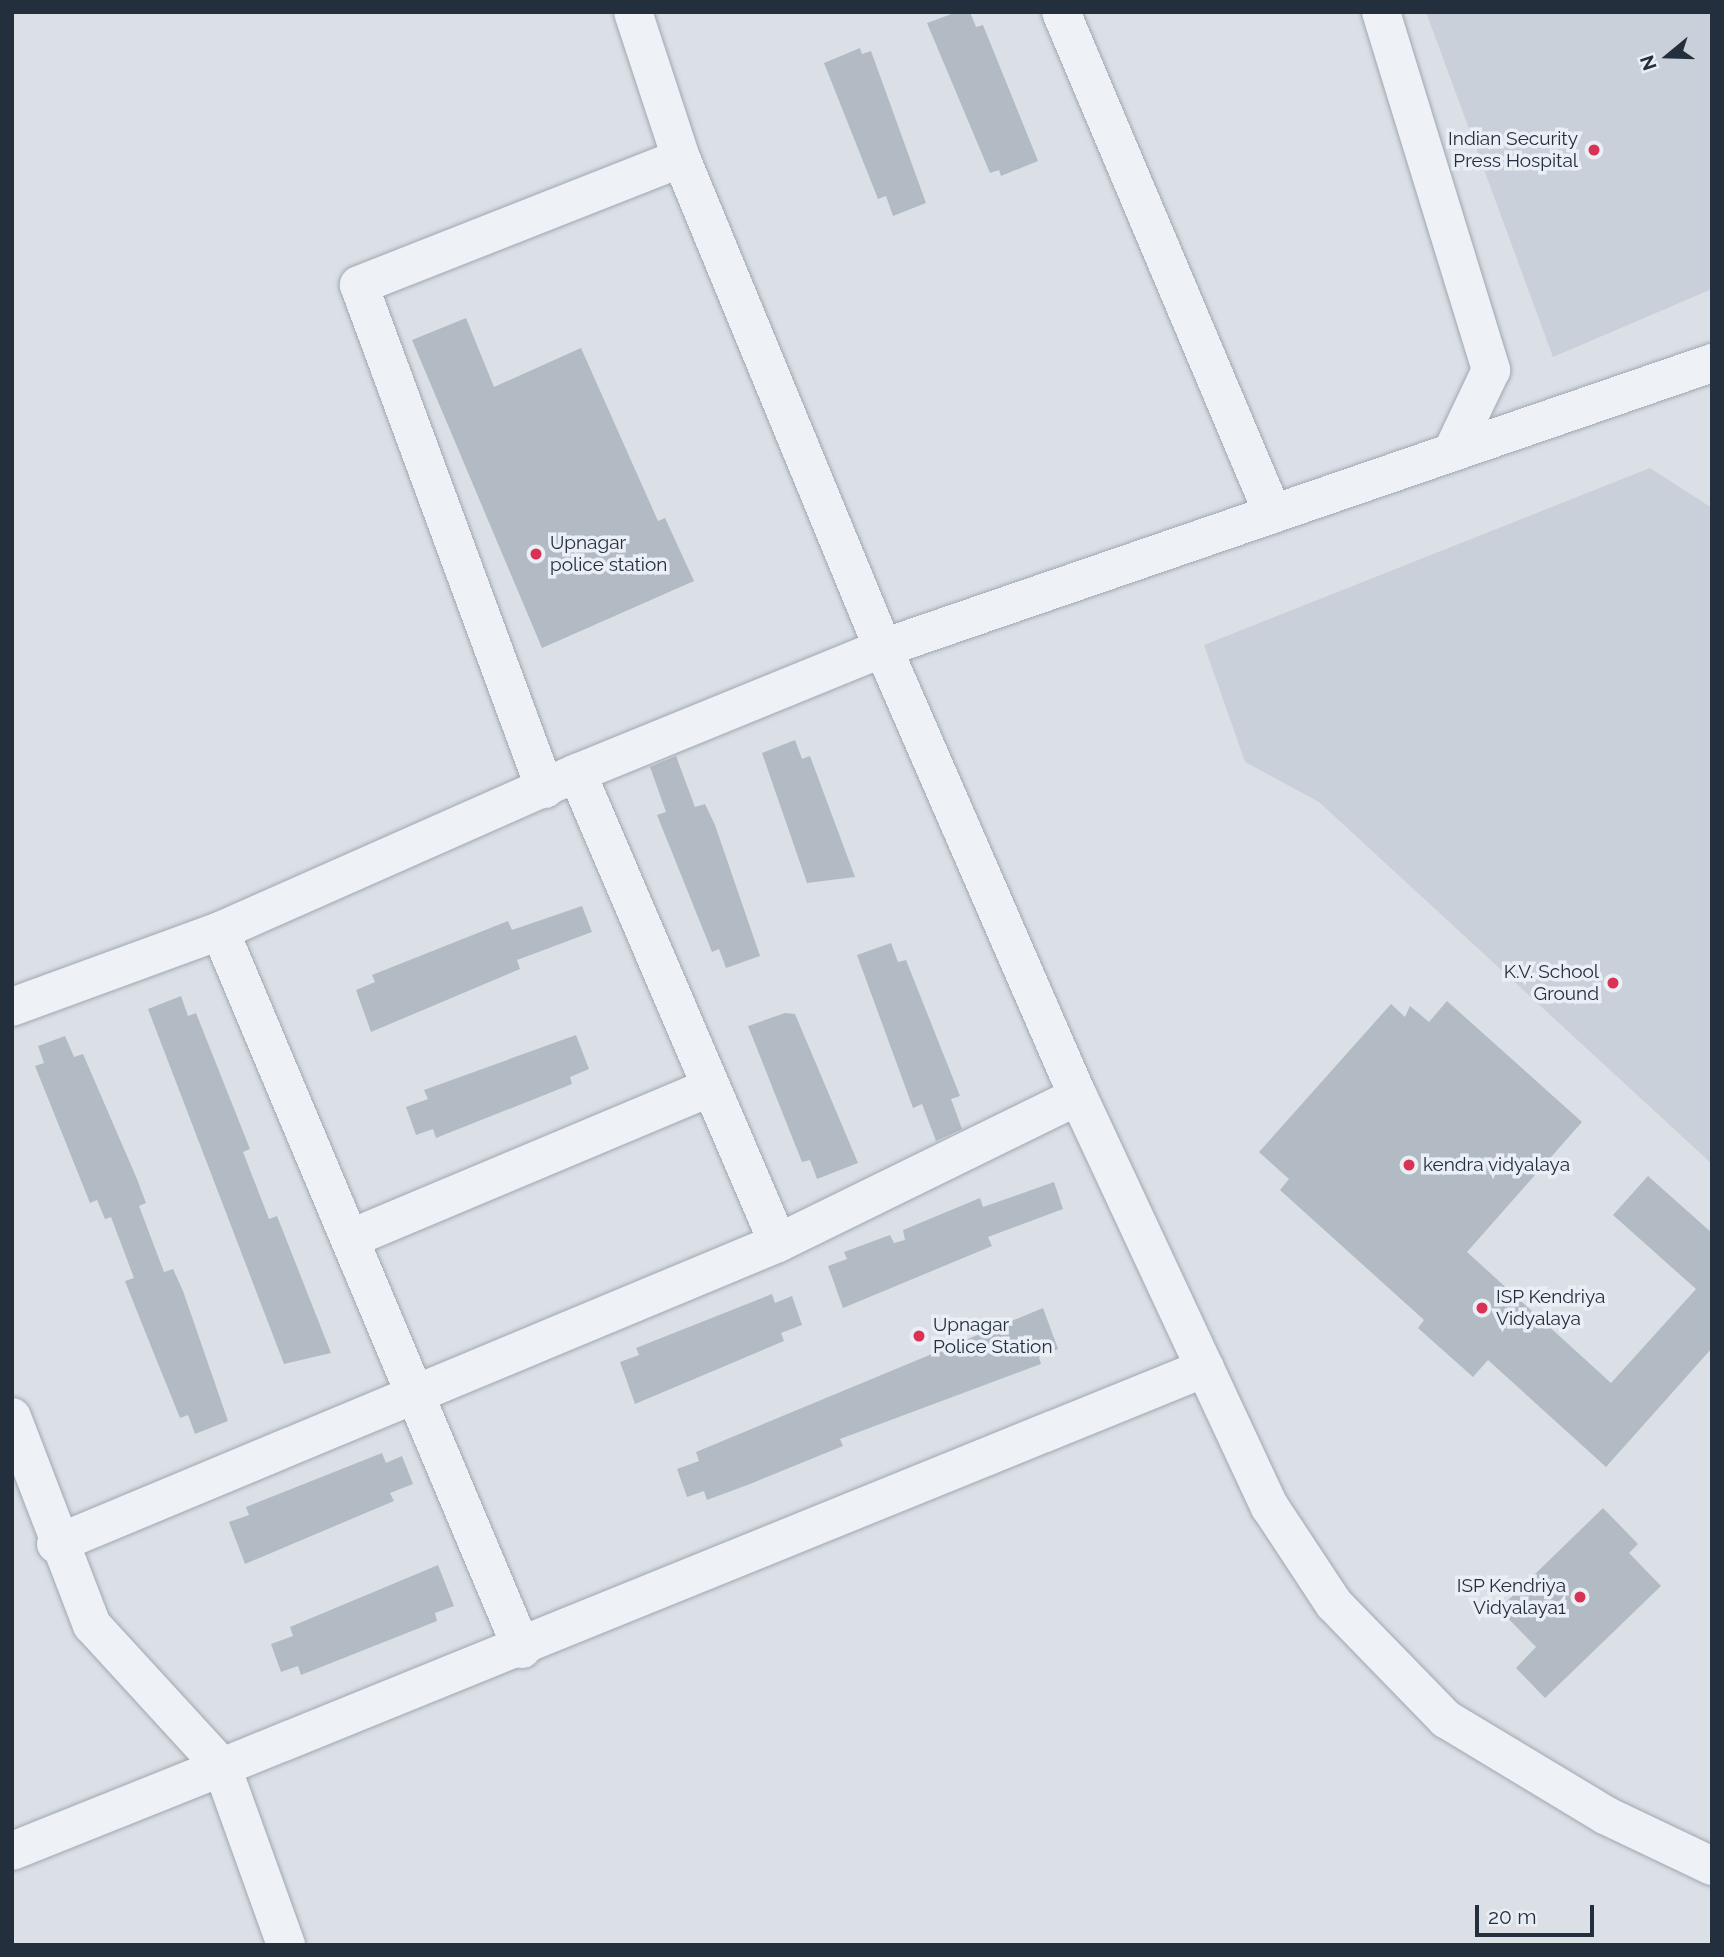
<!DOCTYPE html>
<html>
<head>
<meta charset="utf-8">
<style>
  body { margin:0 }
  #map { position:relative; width:1724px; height:1957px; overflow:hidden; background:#dbe0e7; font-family:Raleway,sans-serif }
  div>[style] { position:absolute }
  .built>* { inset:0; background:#c9d0d9 }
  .building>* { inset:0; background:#b2bac4 }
  .roads { filter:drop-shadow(0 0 2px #a0a7b1) drop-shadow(0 0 2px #a0a7b1) }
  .minor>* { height:38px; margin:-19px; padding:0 19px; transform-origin:19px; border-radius:19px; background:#eef1f5 }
  .dots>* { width:19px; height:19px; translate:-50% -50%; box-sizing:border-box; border:4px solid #eaeff5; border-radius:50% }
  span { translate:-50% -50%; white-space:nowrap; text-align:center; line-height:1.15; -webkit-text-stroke:7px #eaeff5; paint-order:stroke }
  .poi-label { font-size:19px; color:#242f3e }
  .right { translate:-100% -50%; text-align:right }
  .left { translate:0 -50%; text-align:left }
  .frame { position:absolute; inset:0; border:14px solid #242f3e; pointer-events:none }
  .north { position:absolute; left:1633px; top:21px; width:70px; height:70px; -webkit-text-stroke:5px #eaeff5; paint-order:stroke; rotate:251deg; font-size:19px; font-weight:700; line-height:28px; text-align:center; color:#242f3e }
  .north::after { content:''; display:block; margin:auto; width:24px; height:32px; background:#242f3e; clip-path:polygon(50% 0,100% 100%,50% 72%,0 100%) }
  .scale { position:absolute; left:1475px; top:1905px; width:119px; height:32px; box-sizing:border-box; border:4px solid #242f3e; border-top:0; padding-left:9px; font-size:21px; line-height:24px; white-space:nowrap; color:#242f3e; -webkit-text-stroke:5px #eaeff5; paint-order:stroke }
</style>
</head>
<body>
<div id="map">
  <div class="built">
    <div style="clip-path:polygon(1426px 12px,1712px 12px,1712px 289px,1553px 357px)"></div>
    <div style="clip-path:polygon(1650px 468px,1712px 508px,1712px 1164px,1319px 802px,1245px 762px,1204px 645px)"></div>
  </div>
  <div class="building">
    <div style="clip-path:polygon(957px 12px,970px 12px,976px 27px,983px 25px,1038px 161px,1001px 176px,999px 170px,990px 173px,927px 23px)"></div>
    <div style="clip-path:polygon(860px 48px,862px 54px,871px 51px,926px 203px,893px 216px,886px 196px,878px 199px,824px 63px)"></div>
    <div style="clip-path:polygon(466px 318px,494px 387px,581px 348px,658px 521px,665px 518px,694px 581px,542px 648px,412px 340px)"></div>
    <div style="clip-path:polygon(795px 740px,802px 759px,810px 756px,855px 877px,807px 883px,762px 753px)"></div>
    <div style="clip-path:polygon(676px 756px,695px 807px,705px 804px,715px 825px,760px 956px,726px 968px,719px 949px,712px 952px,657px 815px,666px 812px,650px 767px)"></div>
    <div style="clip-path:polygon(582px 906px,592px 932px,517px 960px,520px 969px,371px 1032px,356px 990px,375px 982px,372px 975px,508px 921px,512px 930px)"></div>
    <div style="clip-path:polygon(891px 943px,898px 962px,906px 960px,960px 1096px,951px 1099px,962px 1129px,936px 1141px,922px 1104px,913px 1108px,857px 955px)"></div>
    <div style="clip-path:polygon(181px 996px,188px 1016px,196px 1013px,250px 1149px,243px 1152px,269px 1219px,277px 1216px,331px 1353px,284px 1364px,148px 1009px)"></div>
    <div style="clip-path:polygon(1447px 1001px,1582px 1122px,1467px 1252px,1611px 1383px,1696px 1289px,1613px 1215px,1648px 1176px,1712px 1233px,1712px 1348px,1606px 1467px,1488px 1360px,1473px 1377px,1418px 1328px,1424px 1320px,1280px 1190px,1289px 1179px,1259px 1152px,1391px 1004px,1405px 1017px,1410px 1006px,1429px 1022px)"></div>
    <div style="clip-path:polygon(785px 1013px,795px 1014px,858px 1163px,817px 1179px,810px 1160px,802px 1162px,748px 1026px)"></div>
    <div style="clip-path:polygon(576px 1035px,589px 1069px,570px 1077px,572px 1084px,436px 1138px,433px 1129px,416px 1135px,406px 1107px,428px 1099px,424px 1090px)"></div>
    <div style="clip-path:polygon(65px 1036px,74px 1057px,83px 1054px,137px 1179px,146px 1203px,139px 1206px,164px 1272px,173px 1269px,183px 1291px,228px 1421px,195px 1434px,188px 1415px,180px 1418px,142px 1324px,125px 1281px,134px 1278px,111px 1217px,105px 1219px,97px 1200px,90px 1203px,35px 1066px,44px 1063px,38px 1046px)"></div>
    <div style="clip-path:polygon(1054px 1182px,1063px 1209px,988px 1237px,992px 1246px,843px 1308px,828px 1266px,847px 1259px,844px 1252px,890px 1235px,894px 1243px,905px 1240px,903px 1230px,980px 1198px,983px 1207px)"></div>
    <div style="clip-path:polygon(772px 1294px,775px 1303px,792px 1296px,802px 1325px,781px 1333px,784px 1341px,635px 1404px,620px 1362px,639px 1355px,636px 1348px)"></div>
    <div style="clip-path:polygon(1043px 1308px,1058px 1349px,1039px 1357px,1041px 1364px,840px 1439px,843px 1446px,750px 1484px,707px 1500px,704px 1491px,687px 1497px,677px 1469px,699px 1461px,696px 1452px)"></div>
    <div style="clip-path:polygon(382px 1453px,386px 1463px,402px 1456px,413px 1484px,390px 1493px,394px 1501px,245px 1564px,229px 1522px,249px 1515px,246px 1507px)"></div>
    <div style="clip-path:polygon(1603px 1508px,1638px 1544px,1629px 1553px,1661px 1586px,1545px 1698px,1516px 1668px,1536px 1647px,1499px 1609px)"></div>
    <div style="clip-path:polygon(438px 1565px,454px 1606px,435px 1613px,437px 1621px,301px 1675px,298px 1666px,281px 1672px,271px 1644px,293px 1636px,290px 1627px)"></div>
  </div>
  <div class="roads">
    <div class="minor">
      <div style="left:633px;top:12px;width:154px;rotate:71.8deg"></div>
      <div style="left:681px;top:158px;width:530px;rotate:67.6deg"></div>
      <div style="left:883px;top:648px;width:489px;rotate:66.5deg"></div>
      <div style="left:1078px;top:1096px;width:454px;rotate:65deg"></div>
      <div style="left:1270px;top:1507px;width:116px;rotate:56.6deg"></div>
      <div style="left:1334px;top:1604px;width:161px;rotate:45.8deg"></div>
      <div style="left:1446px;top:1719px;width:186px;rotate:31.1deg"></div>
      <div style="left:1605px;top:1815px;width:119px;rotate:25.5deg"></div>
      <div style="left:1061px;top:12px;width:545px;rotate:67.11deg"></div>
      <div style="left:1381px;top:12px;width:375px;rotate:72.9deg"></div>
      <div style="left:1491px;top:370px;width:91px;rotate:115.4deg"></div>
      <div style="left:577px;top:773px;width:511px;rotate:66.85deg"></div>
      <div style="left:545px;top:789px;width:537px;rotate:-110.26deg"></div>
      <div style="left:359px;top:285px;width:346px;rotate:-21.5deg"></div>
      <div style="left:220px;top:931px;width:779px;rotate:67.19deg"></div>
      <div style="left:12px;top:1007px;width:221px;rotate:-20.1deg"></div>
      <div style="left:220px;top:931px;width:390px;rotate:-23.9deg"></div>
      <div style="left:577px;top:773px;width:331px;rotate:-22.2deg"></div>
      <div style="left:883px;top:648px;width:877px;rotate:-18.97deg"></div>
      <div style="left:354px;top:1237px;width:387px;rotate:-22.8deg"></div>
      <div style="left:12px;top:1417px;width:223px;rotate:69deg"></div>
      <div style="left:92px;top:1625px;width:193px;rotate:47.5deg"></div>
      <div style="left:222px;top:1767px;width:1061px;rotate:-22.09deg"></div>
      <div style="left:56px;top:1544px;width:782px;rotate:-22.63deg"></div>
      <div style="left:778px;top:1243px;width:334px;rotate:-26.1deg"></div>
      <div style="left:12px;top:1851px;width:226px;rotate:-21.8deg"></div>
      <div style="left:222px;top:1767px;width:189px;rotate:70.2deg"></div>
    </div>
  </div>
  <div class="dots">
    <div style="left:1594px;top:150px;background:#da3254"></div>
    <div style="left:536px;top:554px;background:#da3254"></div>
    <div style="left:1613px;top:983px;background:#da3254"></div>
    <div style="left:1409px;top:1165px;background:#da3254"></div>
    <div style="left:1482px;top:1308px;background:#da3254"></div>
    <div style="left:919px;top:1336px;background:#da3254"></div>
    <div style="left:1580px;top:1597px;background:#da3254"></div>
  </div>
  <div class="poi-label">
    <span class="right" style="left:1578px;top:150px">Indian Security<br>Press Hospital</span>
    <span class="left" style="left:550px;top:554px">Upnagar<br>police station</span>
    <span class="right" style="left:1599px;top:983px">K.V. School<br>Ground</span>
    <span class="left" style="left:1423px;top:1165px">kendra vidyalaya</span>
    <span class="left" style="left:1496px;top:1308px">ISP Kendriya<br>Vidyalaya</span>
    <span class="left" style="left:933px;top:1336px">Upnagar<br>Police Station</span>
    <span class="right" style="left:1566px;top:1597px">ISP Kendriya<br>Vidyalaya1</span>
  </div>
  <div class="frame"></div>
  <div class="north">N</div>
  <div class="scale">20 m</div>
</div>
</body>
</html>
